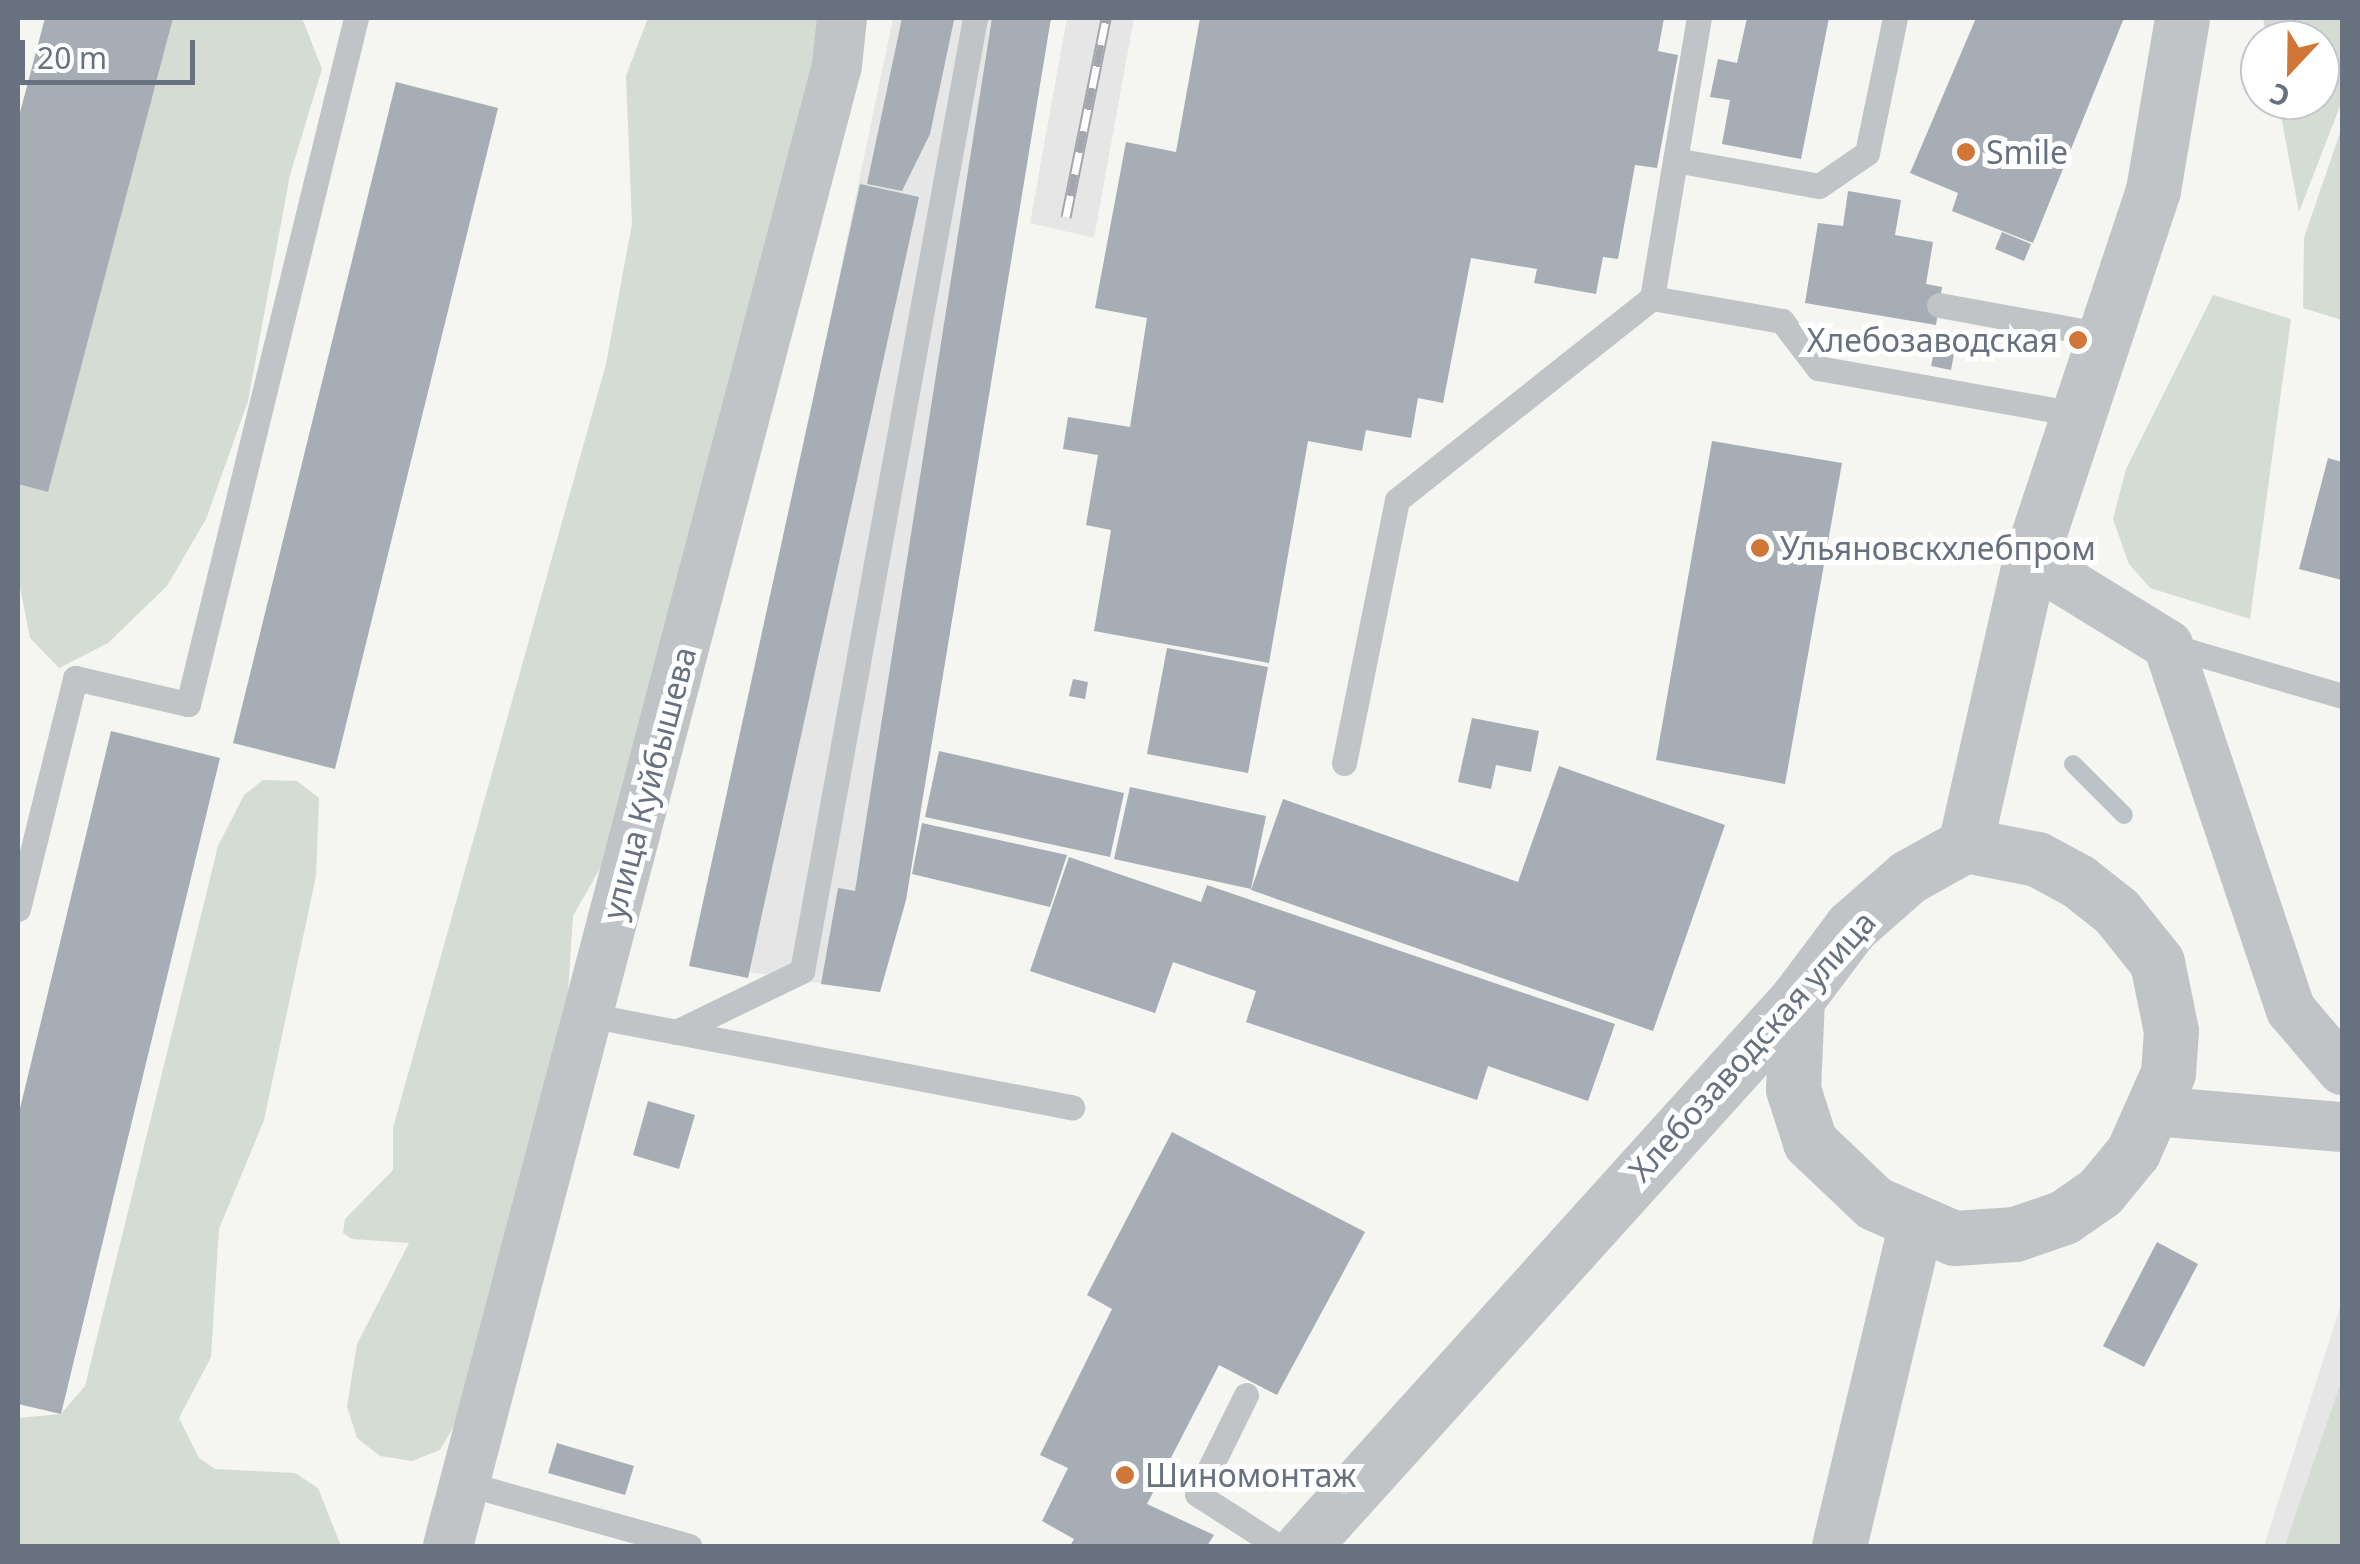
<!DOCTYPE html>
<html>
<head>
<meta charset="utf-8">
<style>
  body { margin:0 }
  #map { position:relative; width:2360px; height:1564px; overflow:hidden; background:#f5f5f2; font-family:"Noto Sans",sans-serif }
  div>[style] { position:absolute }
  .built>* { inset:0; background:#e5e6e5 }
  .green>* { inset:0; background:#d5dcd4 }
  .stream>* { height:18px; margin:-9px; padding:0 9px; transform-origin:9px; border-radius:9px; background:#bbc2c8 }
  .building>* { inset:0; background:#a7adb4 }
  .service>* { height:25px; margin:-12.5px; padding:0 12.5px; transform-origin:12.5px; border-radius:12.5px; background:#c1c4c7 }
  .minor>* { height:50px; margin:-25px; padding:0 25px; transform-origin:25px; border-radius:25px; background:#c1c4c7 }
  .tertiary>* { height:55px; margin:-27.5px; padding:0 27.5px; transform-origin:27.5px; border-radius:27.5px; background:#c1c4c7 }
  .rail>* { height:11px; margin-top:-5.5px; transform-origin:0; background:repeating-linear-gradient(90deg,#fff 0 22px,#a3a6ac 0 44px); box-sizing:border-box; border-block:2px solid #a3a6ac }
  .dots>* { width:28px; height:28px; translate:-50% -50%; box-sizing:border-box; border:5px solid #fff; border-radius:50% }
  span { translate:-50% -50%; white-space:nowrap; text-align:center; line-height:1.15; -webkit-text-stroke:10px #fff; paint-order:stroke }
  .poi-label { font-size:32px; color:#677180 }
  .left { translate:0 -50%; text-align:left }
  .right { translate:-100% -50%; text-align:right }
  .street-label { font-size:32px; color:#677180 }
  .frame { position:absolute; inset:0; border:20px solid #677180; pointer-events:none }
  .north { position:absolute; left:2240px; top:20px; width:100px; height:100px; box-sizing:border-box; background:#fff; border:2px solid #c2c6cc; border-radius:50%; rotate:202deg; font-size:28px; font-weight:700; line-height:40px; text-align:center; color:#677180 }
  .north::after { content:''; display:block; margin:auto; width:35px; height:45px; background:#d07637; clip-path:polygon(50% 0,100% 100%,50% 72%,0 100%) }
  .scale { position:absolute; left:20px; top:40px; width:175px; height:45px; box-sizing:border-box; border:5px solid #677180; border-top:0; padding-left:12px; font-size:30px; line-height:35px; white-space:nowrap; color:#677180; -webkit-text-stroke:8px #fff; paint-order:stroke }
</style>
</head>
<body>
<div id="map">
  <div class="built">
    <div style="clip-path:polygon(893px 18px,1051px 18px,906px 900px,880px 992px,696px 964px)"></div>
    <div style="clip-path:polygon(1067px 18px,1134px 18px,1094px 238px,1030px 223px)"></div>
    <div style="clip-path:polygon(2342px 1301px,2342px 1546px,2264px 1546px)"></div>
  </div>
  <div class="green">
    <div style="clip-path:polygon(169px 18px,302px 18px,322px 69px,290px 175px,248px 401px,206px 519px,167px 586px,108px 643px,59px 668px,30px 638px,18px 577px,18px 454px,60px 295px,152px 44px)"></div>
    <div style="clip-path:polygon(648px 18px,834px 18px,602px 865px,573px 916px,568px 993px,465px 1407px,440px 1450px,412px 1461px,380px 1456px,357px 1438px,347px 1407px,357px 1344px,409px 1243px,352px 1239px,343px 1233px,345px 1219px,393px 1170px,393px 1128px,606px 364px,632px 224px,626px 76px)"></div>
    <div style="clip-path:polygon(2263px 18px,2342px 18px,2342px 101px,2299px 212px,2278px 100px,2320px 100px,2320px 40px,2267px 40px)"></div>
    <div style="clip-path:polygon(2342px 127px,2342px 320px,2303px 308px,2304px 238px)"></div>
    <div style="clip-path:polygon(2213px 295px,2291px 319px,2250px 619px,2150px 588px,2129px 564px,2113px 519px,2126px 469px)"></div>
    <div style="clip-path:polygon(263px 780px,297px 781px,319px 798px,316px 876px,264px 1120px,219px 1229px,211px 1357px,179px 1418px,199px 1458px,215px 1469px,295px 1473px,318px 1488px,341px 1546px,18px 1546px,18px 1418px,61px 1414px,85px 1386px,218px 846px,244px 795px)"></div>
    <div style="clip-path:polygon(2342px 1379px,2342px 1546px,2285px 1546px)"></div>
  </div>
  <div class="stream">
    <div style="left:2073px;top:764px;width:72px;rotate:45deg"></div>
  </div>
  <div class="building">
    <div style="clip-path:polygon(45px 18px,173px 18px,48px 492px,18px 484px,18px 120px)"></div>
    <div style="clip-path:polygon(902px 18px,954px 20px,930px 134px,902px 191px,867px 184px)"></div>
    <div style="clip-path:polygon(992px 18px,1051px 18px,906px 900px,880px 992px,821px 984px,838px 888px,855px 891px)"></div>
    <div style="clip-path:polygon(1200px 18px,1664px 18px,1658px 51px,1678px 55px,1657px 168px,1635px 165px,1618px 259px,1603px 257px,1596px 294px,1534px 283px,1537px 269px,1471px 258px,1443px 403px,1418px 398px,1411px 438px,1366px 430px,1362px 451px,1308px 441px,1269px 663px,1094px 631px,1111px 530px,1086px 525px,1098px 455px,1063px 449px,1068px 417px,1130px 427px,1147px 318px,1095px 308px,1126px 142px,1176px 152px)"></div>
    <div style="clip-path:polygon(1747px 18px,1829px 18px,1801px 159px,1722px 144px,1730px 100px,1710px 97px,1718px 59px,1737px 63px)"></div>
    <div style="clip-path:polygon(1976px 18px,2124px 18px,2033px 243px,1952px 211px,1958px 193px,1910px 173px)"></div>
    <div style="clip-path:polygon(396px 82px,498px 108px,335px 769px,233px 743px)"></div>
    <div style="clip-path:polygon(860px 184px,919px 197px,748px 978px,689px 966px)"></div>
    <div style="clip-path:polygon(1848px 191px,1901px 200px,1895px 235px,1933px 242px,1926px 284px,1942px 287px,1936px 325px,1805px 303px,1818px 223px,1843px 226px)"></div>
    <div style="clip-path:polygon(2002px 232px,2031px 244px,2024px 261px,1995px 249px)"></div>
    <div style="clip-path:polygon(1939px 329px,1958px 333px,1951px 370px,1931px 366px)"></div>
    <div style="clip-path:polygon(1712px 441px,1842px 463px,1785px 784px,1656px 760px)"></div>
    <div style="clip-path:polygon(2328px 458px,2342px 462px,2342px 580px,2299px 569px)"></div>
    <div style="clip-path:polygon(1167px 648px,1268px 667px,1248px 773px,1147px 754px)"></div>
    <div style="clip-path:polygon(1073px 679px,1088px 682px,1085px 699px,1069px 696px)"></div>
    <div style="clip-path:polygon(1472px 718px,1539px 731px,1531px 772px,1496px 765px,1491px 789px,1458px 782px)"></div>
    <div style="clip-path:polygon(111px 731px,220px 758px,61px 1414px,18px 1404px,18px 1117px)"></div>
    <div style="clip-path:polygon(939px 751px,1124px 793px,1110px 857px,925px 817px)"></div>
    <div style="clip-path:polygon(1559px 766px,1725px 825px,1653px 1031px,1251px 890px,1283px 799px,1518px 882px)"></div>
    <div style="clip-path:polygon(1130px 787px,1266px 816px,1251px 889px,1114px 859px)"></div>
    <div style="clip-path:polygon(922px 823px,1067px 855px,1050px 907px,912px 874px)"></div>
    <div style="clip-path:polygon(1069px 857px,1201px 902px,1207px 885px,1615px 1024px,1588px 1101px,1488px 1066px,1477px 1100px,1246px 1022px,1256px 991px,1173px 962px,1155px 1013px,1030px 971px)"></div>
    <div style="clip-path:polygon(648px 1101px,695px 1115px,679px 1169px,633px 1155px)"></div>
    <div style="clip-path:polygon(1172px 1132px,1365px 1232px,1277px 1395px,1219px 1365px,1147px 1504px,1214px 1535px,1207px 1546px,1070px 1546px,1074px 1539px,1042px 1521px,1068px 1468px,1040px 1455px,1112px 1309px,1087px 1295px)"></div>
    <div style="clip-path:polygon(2157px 1242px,2198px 1264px,2144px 1367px,2103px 1346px)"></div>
    <div style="clip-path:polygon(557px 1443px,634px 1466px,625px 1495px,548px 1473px)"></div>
  </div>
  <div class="service">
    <div style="left:1675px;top:160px;width:146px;rotate:10.2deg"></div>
    <div style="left:1819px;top:186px;width:58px;rotate:-34.5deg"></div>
    <div style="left:1867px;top:153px;width:138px;rotate:-78.3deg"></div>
    <div style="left:1652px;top:298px;width:132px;rotate:10deg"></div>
    <div style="left:1782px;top:321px;width:59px;rotate:52.5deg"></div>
    <div style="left:1818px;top:368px;width:268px;rotate:10.1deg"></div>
    <div style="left:1939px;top:305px;width:173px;rotate:10.3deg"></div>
    <div style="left:2168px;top:645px;width:181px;rotate:16.3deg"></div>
    <div style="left:1344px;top:763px;width:268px;rotate:-78.6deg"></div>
    <div style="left:1397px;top:500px;width:325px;rotate:-38.4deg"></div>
    <div style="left:1652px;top:298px;width:284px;rotate:-80.5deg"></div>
    <div style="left:18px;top:909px;width:238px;rotate:-76.1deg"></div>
    <div style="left:75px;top:678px;width:116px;rotate:13deg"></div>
    <div style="left:188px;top:704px;width:706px;rotate:-76.24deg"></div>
    <div style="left:588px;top:1015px;width:493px;rotate:10.8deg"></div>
    <div style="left:676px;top:1032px;width:140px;rotate:-25.8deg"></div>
    <div style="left:802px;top:971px;width:969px;rotate:-79.71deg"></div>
    <div style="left:1246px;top:1395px;width:110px;rotate:116.3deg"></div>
    <div style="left:1197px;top:1494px;width:96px;rotate:32.7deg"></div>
    <div style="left:464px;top:1483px;width:234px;rotate:15.6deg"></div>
  </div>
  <div class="minor">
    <div style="left:2030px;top:560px;width:162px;rotate:31.6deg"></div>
    <div style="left:2168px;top:645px;width:385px;rotate:71.4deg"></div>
    <div style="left:2291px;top:1010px;width:79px;rotate:49.6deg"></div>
    <div style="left:2154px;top:1111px;width:189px;rotate:4.9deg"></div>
    <div style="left:448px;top:1546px;width:1531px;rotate:-75.28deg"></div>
    <div style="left:837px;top:65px;width:47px;rotate:-83.9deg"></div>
  </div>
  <div class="tertiary">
    <div style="left:1797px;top:999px;width:90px;rotate:92.5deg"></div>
    <div style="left:1793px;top:1089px;width:56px;rotate:72.2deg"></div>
    <div style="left:1810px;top:1142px;width:88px;rotate:43.6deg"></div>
    <div style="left:1874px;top:1203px;width:87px;rotate:23.6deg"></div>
    <div style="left:1954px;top:1238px;width:61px;rotate:-3.8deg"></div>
    <div style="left:2015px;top:1234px;width:52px;rotate:-19.1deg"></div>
    <div style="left:2064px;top:1217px;width:44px;rotate:-34.8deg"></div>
    <div style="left:2100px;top:1192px;width:52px;rotate:-50.5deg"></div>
    <div style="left:2133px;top:1152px;width:86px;rotate:-66.1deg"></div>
    <div style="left:2168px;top:1073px;width:42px;rotate:-85.9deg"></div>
    <div style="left:2171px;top:1031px;width:70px;rotate:-101.5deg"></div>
    <div style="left:2157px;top:962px;width:65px;rotate:-128.8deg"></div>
    <div style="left:2116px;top:911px;width:48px;rotate:-141.7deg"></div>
    <div style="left:2078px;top:881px;width:47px;rotate:-151.8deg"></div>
    <div style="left:2037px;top:859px;width:73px;rotate:-169deg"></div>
    <div style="left:1303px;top:1546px;width:737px;rotate:-47.91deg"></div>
    <div style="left:1797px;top:999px;width:90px;rotate:-53.1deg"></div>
    <div style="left:1851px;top:927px;width:76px;rotate:-41.3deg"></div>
    <div style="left:1908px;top:877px;width:65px;rotate:-29.3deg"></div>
    <div style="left:1965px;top:845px;width:292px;rotate:-77.2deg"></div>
    <div style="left:2030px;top:560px;width:390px;rotate:-71.6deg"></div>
    <div style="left:2153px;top:190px;width:174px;rotate:-80.4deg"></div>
    <div style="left:1839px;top:1546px;width:329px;rotate:-76.6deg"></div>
  </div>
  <div class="rail">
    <div style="left:1066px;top:217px;width:203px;rotate:-78.6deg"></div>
  </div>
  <div class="dots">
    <div style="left:1966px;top:152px;background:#d07637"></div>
    <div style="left:2078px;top:340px;background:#d07637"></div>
    <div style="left:1760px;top:548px;background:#d07637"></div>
    <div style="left:1125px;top:1475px;background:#d07637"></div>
  </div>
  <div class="poi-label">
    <span class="left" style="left:1986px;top:152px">Smile</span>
    <span class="right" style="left:2058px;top:340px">Хлебозаводская</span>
    <span class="left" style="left:1780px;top:548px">Ульяновскхлебпром</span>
    <span class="left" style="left:1145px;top:1475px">Шиномонтаж</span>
  </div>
  <div class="street-label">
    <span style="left:649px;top:783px;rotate:-75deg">улица Куйбышева</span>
    <span style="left:1752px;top:1046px;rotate:-48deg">Хлебозаводская улица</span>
  </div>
  <div class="frame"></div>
  <div class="north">С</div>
  <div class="scale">20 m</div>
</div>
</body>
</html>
